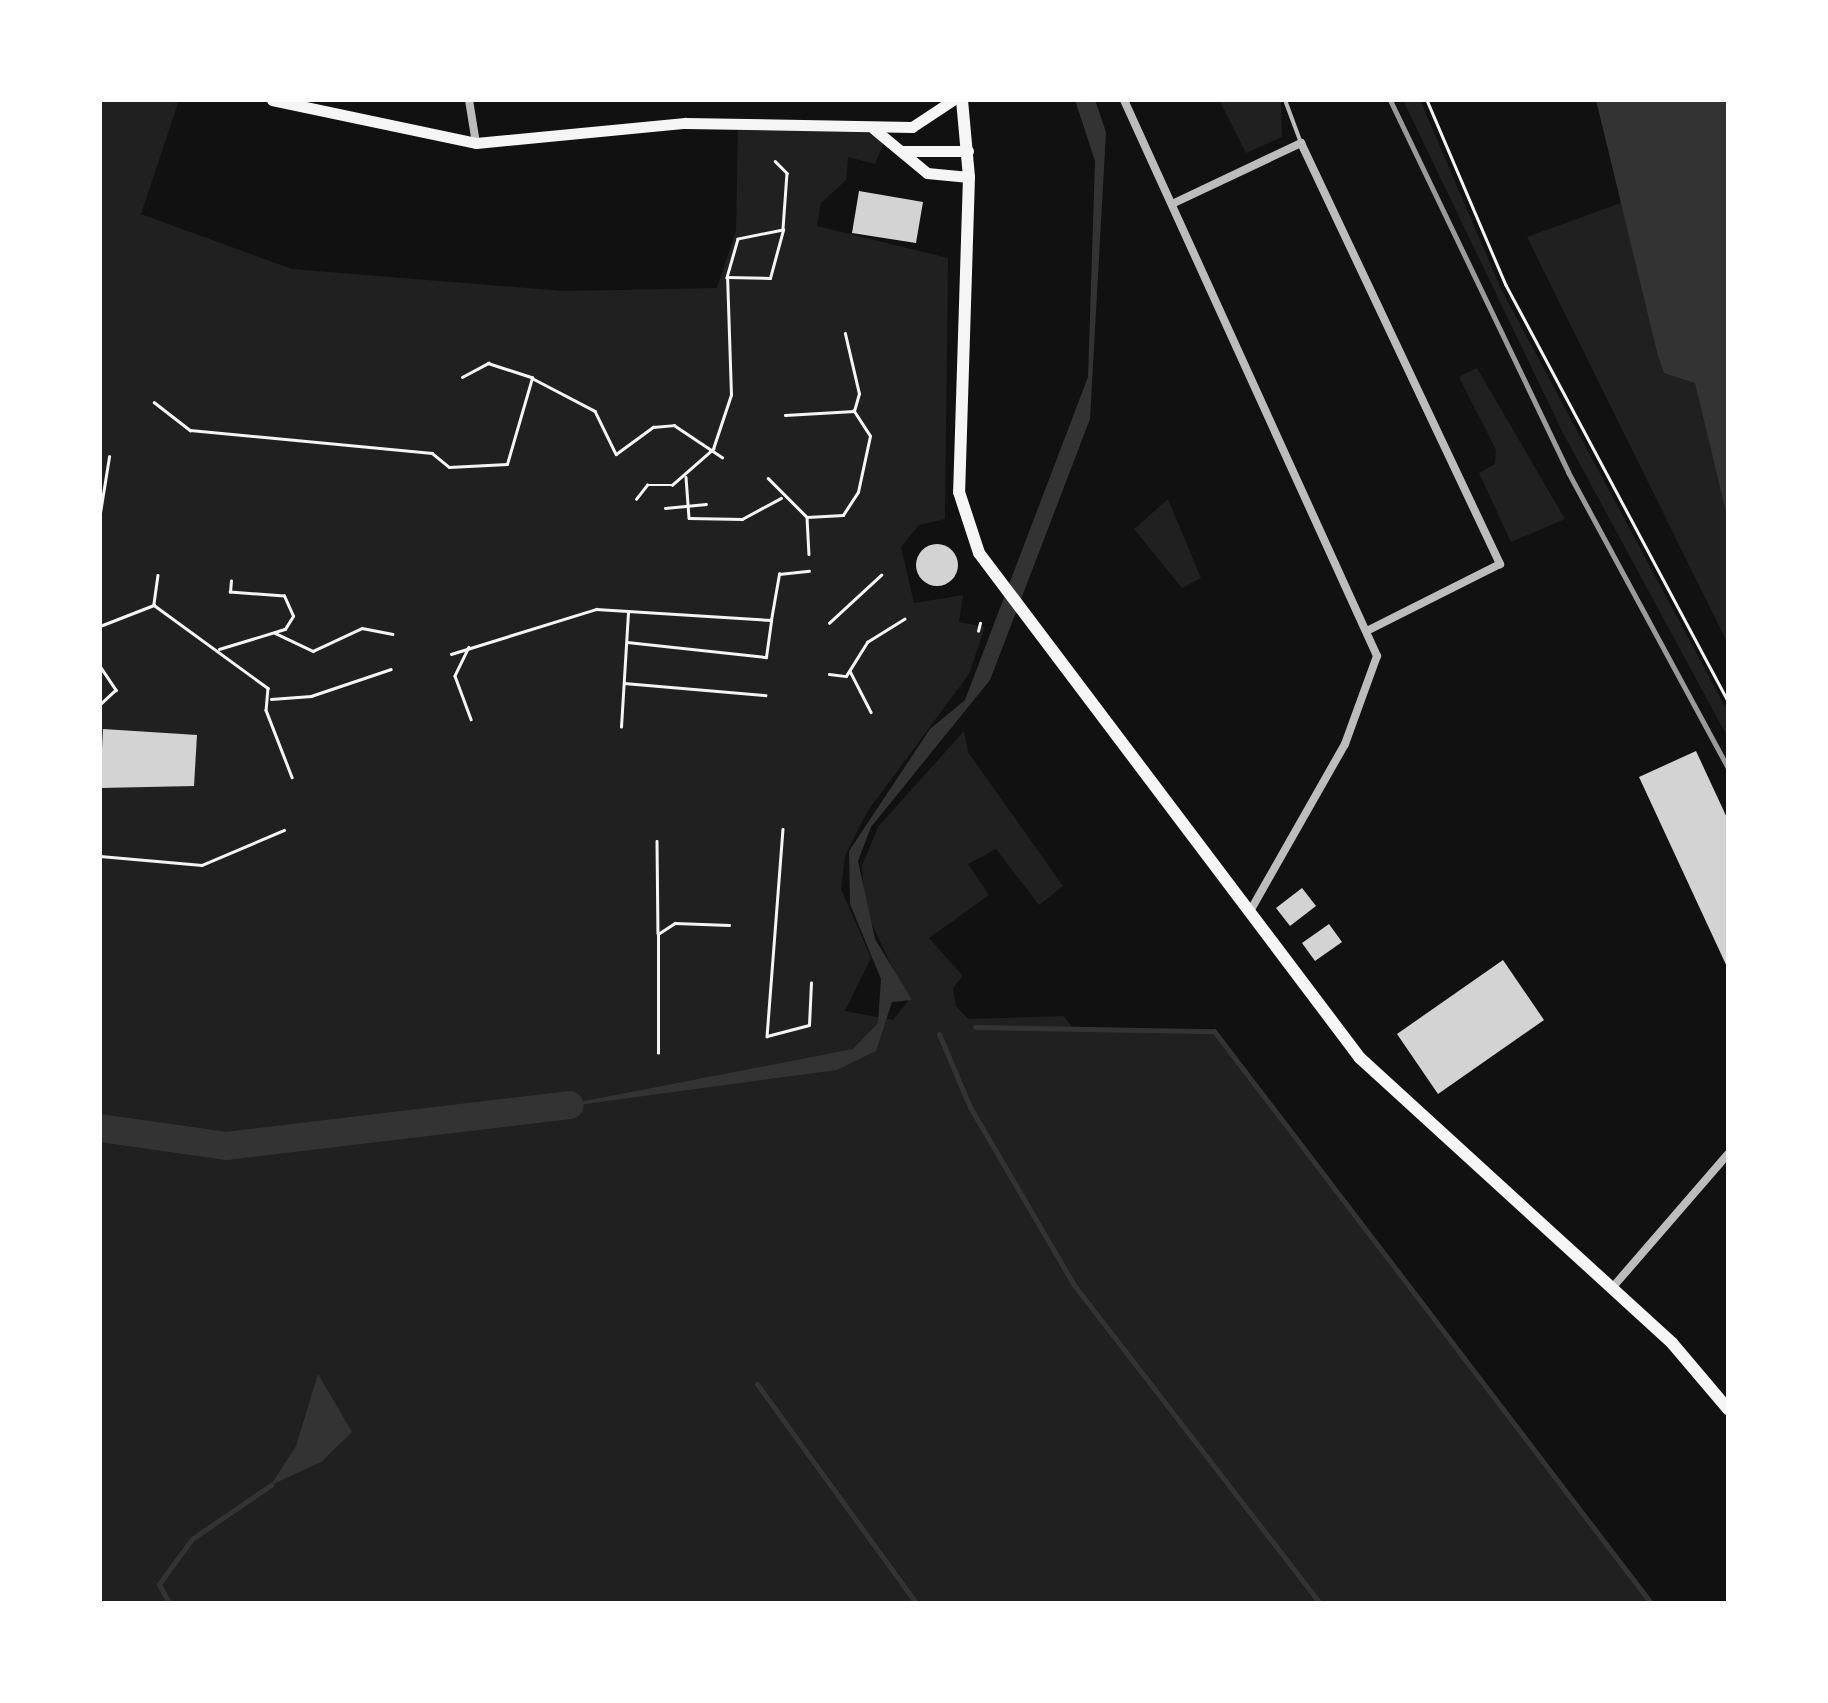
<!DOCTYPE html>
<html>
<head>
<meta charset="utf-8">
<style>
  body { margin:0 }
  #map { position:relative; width:1828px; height:1703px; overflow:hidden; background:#111; font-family:Cabin,sans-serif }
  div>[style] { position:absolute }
  .green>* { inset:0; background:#202020 }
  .water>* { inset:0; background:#333 }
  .stream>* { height:5px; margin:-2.5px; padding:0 2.5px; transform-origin:2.5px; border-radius:2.5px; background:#333 }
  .river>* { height:28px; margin:-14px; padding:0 14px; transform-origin:14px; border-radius:14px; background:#333 }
  .building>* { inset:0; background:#d3d3d3 }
  .round { border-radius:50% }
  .path>* { height:2.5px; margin:-1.25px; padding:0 1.25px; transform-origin:1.25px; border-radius:1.25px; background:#f5f5f5 }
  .service>* { height:4px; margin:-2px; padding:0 2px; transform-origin:2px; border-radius:2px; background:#bcbcbc }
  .minor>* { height:8px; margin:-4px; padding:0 4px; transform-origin:4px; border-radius:4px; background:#bcbcbc }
  .secondary>* { height:11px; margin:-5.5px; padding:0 5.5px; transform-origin:5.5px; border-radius:5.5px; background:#f5f5f5 }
  .trunk>* { height:12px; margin:-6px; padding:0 6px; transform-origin:6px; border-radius:6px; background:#f5f5f5 }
  .rail>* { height:5px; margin:-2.5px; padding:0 2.5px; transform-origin:2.5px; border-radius:2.5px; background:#9a9a9a }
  span { translate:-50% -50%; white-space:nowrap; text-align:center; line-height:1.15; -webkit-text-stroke:10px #fff; paint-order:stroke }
  .frame { position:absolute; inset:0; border:102px solid #fff; pointer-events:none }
</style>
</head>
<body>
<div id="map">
  <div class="green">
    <div style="clip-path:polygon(100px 100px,179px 100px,141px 214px,292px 269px,564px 291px,717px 288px,736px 231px,738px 128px,865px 128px,884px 142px,875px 164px,848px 157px,846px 180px,821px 203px,817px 226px,948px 258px,945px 519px,919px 525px,901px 547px,914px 603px,963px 595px,959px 622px,985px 627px,969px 674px,867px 812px,845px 856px,841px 889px,871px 958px,845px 1011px,893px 1020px,908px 1001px,865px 909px,862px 866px,878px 827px,964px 731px,968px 752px,1063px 886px,1039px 905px,996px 849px,968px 864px,989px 895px,929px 938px,963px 976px,953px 988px,956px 1006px,968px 1019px,1064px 1016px,1072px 1027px,1213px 1030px,1650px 1603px,100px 1603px)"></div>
    <div style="clip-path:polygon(1219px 100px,1281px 100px,1282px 137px,1246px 153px)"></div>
    <div style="clip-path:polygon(1403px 100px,1420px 100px,1501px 289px,1728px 712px,1728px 738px,1562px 431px)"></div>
    <div style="clip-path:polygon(1728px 164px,1728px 644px,1527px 237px)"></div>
    <div style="clip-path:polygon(1477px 368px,1565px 519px,1511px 542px,1479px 473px,1495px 464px,1496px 450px,1459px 377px)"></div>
    <div style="clip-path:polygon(1168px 499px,1201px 578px,1182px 588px,1134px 529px)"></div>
  </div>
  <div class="water">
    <div style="clip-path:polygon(1075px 100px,1095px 100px,1106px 132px,1090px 419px,990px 680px,871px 827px,858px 861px,875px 939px,912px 1000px,892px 1002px,876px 1051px,837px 1070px,533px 1111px,853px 1049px,878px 1023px,881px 979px,850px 904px,849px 851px,930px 729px,965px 700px,1088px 377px,1095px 161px)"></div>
    <div style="clip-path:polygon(1596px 100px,1728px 100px,1728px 520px,1695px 383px,1664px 373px,1658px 356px)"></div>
    <div style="clip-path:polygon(318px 1374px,352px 1432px,321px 1462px,271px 1485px,296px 1446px)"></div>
  </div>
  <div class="stream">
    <div style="left:975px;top:1027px;width:239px;rotate:1deg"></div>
    <div style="left:1214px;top:1031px;width:720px;rotate:52.62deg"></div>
    <div style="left:939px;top:1034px;width:79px;rotate:67deg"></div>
    <div style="left:970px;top:1107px;width:206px;rotate:59.7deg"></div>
    <div style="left:1074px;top:1285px;width:402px;rotate:52.3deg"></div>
    <div style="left:757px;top:1384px;width:271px;rotate:54deg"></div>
    <div style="left:169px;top:1603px;width:21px;rotate:-118deg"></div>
    <div style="left:159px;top:1584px;width:56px;rotate:-53.7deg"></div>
    <div style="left:192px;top:1539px;width:96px;rotate:-34.4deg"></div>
  </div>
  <div class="river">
    <div style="left:100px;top:1128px;width:127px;rotate:8.1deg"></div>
    <div style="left:226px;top:1146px;width:346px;rotate:-6.8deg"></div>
  </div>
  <div class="building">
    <div style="clip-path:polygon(859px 191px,923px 202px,916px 243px,852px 233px)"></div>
    <div class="round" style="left:916px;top:544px;width:42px;height:42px"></div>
    <div style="clip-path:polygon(103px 729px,197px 735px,194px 786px,100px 788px)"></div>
    <div style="clip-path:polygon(1696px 751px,1728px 820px,1728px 969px,1639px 777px)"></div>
    <div style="clip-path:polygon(1302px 888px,1316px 906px,1290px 926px,1276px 908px)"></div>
    <div style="clip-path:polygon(1329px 924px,1342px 942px,1315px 961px,1302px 943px)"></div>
    <div style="clip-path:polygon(1503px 960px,1544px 1020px,1438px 1094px,1397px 1034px)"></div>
  </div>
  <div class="path">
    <div style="left:1427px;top:100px;width:201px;rotate:66.9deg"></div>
    <div style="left:1506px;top:285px;width:472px;rotate:61.9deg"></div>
    <div style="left:775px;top:161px;width:17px;rotate:45deg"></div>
    <div style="left:787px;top:173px;width:56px;rotate:94.1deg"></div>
    <div style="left:462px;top:377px;width:30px;rotate:-28deg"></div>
    <div style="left:488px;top:363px;width:45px;rotate:18deg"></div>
    <div style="left:154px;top:402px;width:46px;rotate:37.9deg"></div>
    <div style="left:190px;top:430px;width:243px;rotate:5.4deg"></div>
    <div style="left:432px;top:453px;width:22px;rotate:39deg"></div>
    <div style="left:449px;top:467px;width:58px;rotate:-3deg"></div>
    <div style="left:507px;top:464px;width:90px;rotate:-73.8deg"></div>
    <div style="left:532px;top:378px;width:71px;rotate:27.6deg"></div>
    <div style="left:595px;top:411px;width:48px;rotate:64deg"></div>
    <div style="left:616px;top:454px;width:46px;rotate:-36.1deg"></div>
    <div style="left:653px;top:427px;width:21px;rotate:-5deg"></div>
    <div style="left:674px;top:425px;width:58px;rotate:33.7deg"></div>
    <div style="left:785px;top:415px;width:69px;rotate:-3.3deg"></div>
    <div style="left:854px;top:411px;width:18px;rotate:-74deg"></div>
    <div style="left:859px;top:394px;width:62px;rotate:-103.1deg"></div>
    <div style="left:686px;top:477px;width:41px;rotate:85.8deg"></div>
    <div style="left:689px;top:518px;width:53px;rotate:1.1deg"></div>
    <div style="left:742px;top:519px;width:44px;rotate:-28.3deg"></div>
    <div style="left:768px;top:478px;width:55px;rotate:45deg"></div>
    <div style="left:807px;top:517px;width:37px;rotate:87deg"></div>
    <div style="left:636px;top:499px;width:18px;rotate:-52deg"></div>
    <div style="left:647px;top:485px;width:25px"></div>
    <div style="left:672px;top:485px;width:55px;rotate:-41.3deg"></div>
    <div style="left:713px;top:449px;width:57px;rotate:-71.6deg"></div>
    <div style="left:731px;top:395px;width:118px;rotate:-91.9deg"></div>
    <div style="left:727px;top:277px;width:43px;rotate:1.3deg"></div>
    <div style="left:770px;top:278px;width:50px;rotate:-74.8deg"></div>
    <div style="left:783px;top:230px;width:46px;rotate:168.7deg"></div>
    <div style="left:738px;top:239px;width:40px;rotate:106deg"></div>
    <div style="left:665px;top:508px;width:41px;rotate:-5.6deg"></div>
    <div style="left:100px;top:513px;width:57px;rotate:-80.9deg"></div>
    <div style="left:807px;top:517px;width:36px;rotate:-3deg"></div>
    <div style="left:843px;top:515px;width:27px;rotate:-57deg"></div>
    <div style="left:858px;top:492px;width:57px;rotate:-77.9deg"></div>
    <div style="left:870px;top:436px;width:30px;rotate:-123deg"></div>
    <div style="left:158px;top:575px;width:30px;rotate:98deg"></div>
    <div style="left:154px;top:605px;width:141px;rotate:36.1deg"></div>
    <div style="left:268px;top:688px;width:22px;rotate:95deg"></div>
    <div style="left:266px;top:710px;width:72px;rotate:68.8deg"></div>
    <div style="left:829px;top:623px;width:71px;rotate:-42.7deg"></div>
    <div style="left:100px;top:626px;width:58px;rotate:-21.3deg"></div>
    <div style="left:978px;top:631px;width:8px;rotate:-76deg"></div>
    <div style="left:275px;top:633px;width:42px;rotate:25.3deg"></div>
    <div style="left:313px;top:651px;width:54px;rotate:-25.1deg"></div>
    <div style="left:362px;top:628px;width:31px;rotate:11deg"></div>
    <div style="left:627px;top:642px;width:140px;rotate:6.2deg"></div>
    <div style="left:766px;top:657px;width:37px;rotate:-82deg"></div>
    <div style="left:469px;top:647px;width:32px;rotate:116deg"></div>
    <div style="left:455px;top:676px;width:46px;rotate:69.6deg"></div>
    <div style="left:219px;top:649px;width:69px;rotate:-16.9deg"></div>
    <div style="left:285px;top:629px;width:15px;rotate:-58deg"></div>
    <div style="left:293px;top:616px;width:22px;rotate:-114deg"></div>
    <div style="left:284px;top:596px;width:54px;rotate:-175.8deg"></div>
    <div style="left:230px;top:592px;width:11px;rotate:-85deg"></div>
    <div style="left:451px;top:654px;width:152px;rotate:-17.2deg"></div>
    <div style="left:596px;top:609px;width:175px;rotate:3.6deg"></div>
    <div style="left:771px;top:620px;width:47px;rotate:-80.1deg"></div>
    <div style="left:779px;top:574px;width:30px;rotate:-6deg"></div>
    <div style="left:100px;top:666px;width:29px;rotate:56deg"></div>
    <div style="left:116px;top:690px;width:22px;rotate:137deg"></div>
    <div style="left:850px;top:671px;width:46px;rotate:62.9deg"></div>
    <div style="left:829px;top:674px;width:17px;rotate:7deg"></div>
    <div style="left:846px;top:676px;width:40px;rotate:-58deg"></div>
    <div style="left:867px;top:642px;width:44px;rotate:-31.9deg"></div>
    <div style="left:624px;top:683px;width:142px;rotate:4.9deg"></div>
    <div style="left:271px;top:699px;width:40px;rotate:-4.3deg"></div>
    <div style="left:311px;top:696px;width:84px;rotate:-18.6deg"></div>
    <div style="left:621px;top:727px;width:114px;rotate:-86.5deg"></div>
    <div style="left:783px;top:829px;width:208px;rotate:94.4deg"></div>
    <div style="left:767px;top:1036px;width:43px;rotate:-14.7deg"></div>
    <div style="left:809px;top:1025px;width:42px;rotate:-87.3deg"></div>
    <div style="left:657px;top:841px;width:92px;rotate:89.4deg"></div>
    <div style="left:100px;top:856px;width:102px;rotate:5deg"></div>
    <div style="left:202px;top:865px;width:89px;rotate:-23.1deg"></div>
    <div style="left:658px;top:1053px;width:119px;rotate:-90deg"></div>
    <div style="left:658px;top:934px;width:20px;rotate:-33deg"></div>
    <div style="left:675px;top:923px;width:54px;rotate:2.1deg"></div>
  </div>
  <div class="service">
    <div style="left:1285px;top:100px;width:46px;rotate:69.6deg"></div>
  </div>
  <div class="minor">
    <div style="left:469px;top:100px;width:44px;rotate:80.8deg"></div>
    <div style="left:1124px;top:100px;width:611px;rotate:65.53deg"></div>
    <div style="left:1377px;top:656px;width:94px;rotate:110deg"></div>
    <div style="left:1345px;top:744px;width:192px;rotate:119.6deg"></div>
    <div style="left:1172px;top:204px;width:143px;rotate:-25.3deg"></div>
    <div style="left:1301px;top:143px;width:466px;rotate:64.7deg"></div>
    <div style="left:1500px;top:564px;width:147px;rotate:153.3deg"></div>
    <div style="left:1612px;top:1288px;width:177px;rotate:-49.1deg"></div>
  </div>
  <div class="secondary">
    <div style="left:272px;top:100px;width:208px;rotate:11.9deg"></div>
    <div style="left:476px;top:143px;width:210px;rotate:-5.5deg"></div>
    <div style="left:685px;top:123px;width:227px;rotate:1deg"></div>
    <div style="left:912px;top:127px;width:49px;rotate:-33.4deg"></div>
    <div style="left:874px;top:129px;width:69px;rotate:39.7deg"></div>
    <div style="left:927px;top:173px;width:42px;rotate:5.4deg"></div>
    <div style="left:904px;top:151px;width:64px"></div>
  </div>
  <div class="trunk">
    <div style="left:962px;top:100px;width:77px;rotate:84.8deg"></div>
    <div style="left:969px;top:177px;width:315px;rotate:91.8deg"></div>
    <div style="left:959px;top:492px;width:64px;rotate:71.8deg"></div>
    <div style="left:979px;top:553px;width:633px;rotate:52.97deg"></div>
    <div style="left:1360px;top:1058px;width:423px;rotate:42.4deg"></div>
    <div style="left:1672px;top:1343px;width:87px;rotate:49.7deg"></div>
  </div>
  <div class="rail">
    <div style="left:1390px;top:100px;width:412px;rotate:64.4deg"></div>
    <div style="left:1568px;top:472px;width:336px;rotate:61.6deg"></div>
  </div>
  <div class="frame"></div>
</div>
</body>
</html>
